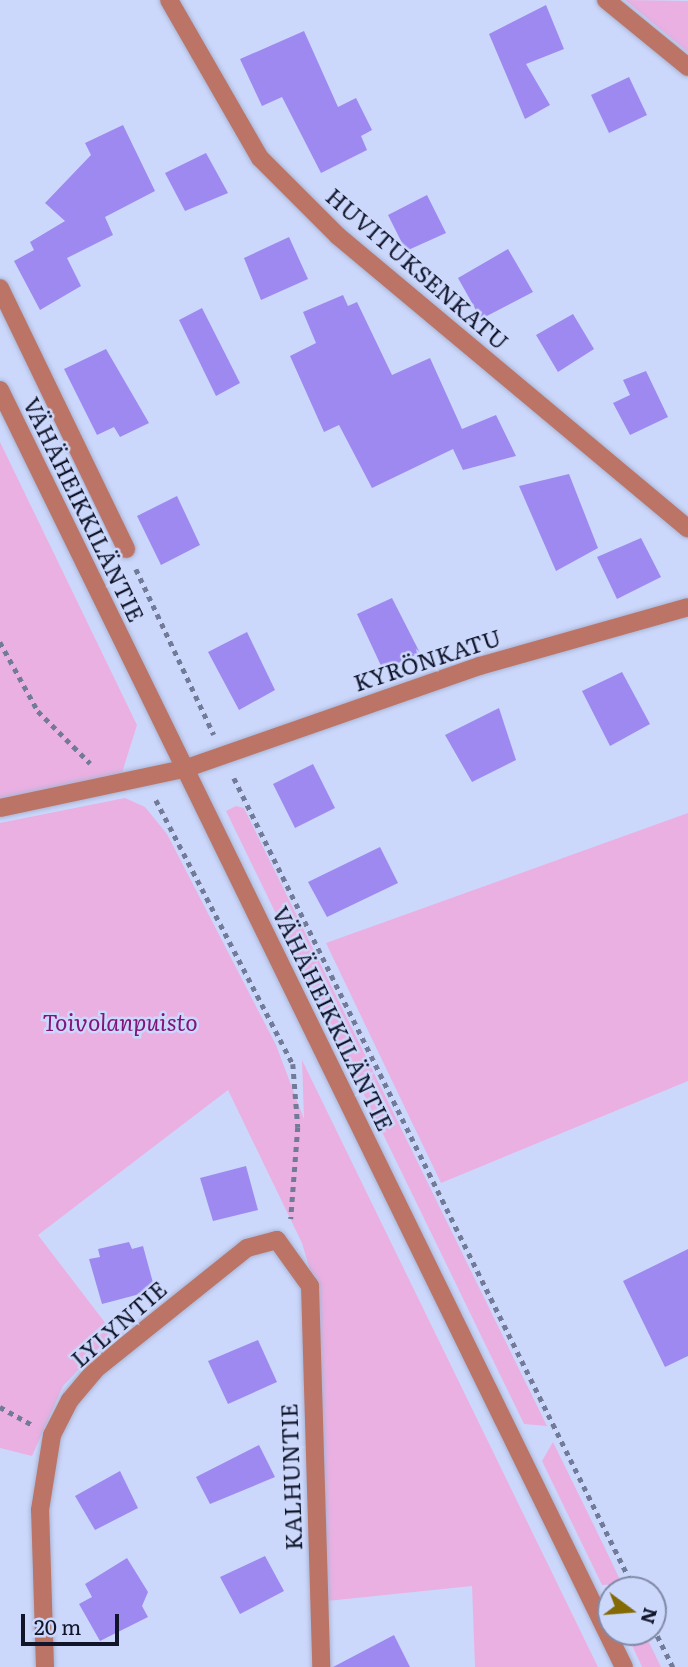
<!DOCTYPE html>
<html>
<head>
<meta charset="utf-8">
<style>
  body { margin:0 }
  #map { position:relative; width:688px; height:1667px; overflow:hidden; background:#ccd8fb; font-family:Literata,serif }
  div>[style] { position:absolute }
  .green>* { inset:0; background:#eab0e2 }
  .building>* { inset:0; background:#9d89f0 }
  .path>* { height:4.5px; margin-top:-2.25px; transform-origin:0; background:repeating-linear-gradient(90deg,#717a96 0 5px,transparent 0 10px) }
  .roads { filter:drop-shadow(0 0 2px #aab5d5) drop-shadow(0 0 2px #aab5d5) }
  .service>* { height:18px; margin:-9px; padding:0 9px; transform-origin:9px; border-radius:9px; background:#bc7466 }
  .minor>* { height:18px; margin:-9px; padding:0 9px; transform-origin:9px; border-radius:9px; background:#bc7466 }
  .tertiary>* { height:18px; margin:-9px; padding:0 9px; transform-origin:9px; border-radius:9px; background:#bc7466 }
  span { translate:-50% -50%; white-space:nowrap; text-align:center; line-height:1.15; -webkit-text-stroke:5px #ccd8fb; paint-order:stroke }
  .street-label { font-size:23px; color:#10152a }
  .park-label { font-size:23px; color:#82157b; font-style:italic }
  .north { position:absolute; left:597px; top:1576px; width:70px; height:70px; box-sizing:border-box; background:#ccd8fb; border:2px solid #818aa7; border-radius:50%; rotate:106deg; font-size:19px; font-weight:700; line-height:28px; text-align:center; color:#10152a }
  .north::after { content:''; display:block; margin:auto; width:24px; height:32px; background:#846a04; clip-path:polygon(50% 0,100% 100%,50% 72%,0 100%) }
  .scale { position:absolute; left:21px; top:1614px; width:98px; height:32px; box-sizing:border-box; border:4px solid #10152a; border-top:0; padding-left:9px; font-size:21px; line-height:24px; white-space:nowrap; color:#10152a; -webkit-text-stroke:5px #ccd8fb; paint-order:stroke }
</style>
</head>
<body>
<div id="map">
  <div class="green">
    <div style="clip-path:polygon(625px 0,688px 1px,688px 52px)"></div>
    <div style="clip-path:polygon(0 442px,137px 725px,121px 776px,0 801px)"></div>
    <div style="clip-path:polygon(125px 798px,145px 807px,167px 834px,276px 1045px,304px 1119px,302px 1060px,598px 1667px,475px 1667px,472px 1586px,327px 1601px,317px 1294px,302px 1243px,228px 1090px,38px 1235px,113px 1333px,63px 1386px,32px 1456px,0 1448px,0 823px)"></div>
    <div style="clip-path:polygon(236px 806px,244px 808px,547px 1426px,524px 1424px,226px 811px)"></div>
    <div style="clip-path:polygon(688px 813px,688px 1081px,441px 1183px,326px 943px)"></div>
    <div style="clip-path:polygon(553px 1442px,604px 1546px,622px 1584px,602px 1585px,542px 1461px)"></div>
    <div style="clip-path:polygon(626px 1632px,644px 1632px,661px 1667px,642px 1667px)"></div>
  </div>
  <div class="building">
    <div style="clip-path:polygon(546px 5px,564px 49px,526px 64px,550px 105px,525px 119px,489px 34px)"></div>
    <div style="clip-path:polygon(304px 31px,338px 107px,356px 98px,372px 130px,361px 136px,367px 150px,321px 173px,282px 97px,262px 106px,240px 59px)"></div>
    <div style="clip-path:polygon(629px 77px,647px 115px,609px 133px,591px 95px)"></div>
    <div style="clip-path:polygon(123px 125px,155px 191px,105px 217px,113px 235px,67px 258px,81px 286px,40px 310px,14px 261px,34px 250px,30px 242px,65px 221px,45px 203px,91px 155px,85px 143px)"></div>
    <div style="clip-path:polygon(206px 153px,228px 193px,185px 211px,165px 173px)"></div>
    <div style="clip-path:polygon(427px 195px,446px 233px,406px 251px,388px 215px)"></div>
    <div style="clip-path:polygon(289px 237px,308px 279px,261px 300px,244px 258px)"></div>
    <div style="clip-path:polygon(508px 249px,533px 292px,481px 319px,458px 278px)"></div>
    <div style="clip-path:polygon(343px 295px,348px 306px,357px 302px,392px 375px,430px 358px,462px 429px,496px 415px,516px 456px,463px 470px,453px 449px,372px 488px,339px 425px,324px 432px,290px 356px,316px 343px,303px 312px)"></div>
    <div style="clip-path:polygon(202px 308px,240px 383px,216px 396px,179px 320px)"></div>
    <div style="clip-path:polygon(573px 314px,594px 349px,558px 372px,536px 335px)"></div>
    <div style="clip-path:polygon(106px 349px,149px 423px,120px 437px,114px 427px,97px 435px,64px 369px)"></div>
    <div style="clip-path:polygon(646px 371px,668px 417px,630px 435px,613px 403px,630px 395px,623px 380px)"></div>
    <div style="clip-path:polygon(569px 474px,598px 548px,556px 571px,519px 486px)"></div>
    <div style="clip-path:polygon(177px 496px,200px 545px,161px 565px,137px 516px)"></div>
    <div style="clip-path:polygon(641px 538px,661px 577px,617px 599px,597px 557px)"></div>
    <div style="clip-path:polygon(392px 598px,420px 653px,383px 670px,357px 614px)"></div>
    <div style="clip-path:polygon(247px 632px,275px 690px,239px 710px,208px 652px)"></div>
    <div style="clip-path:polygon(622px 672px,650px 724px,610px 746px,582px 691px)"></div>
    <div style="clip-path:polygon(499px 708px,516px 760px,472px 782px,445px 735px)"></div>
    <div style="clip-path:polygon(313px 764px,335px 808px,295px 828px,273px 784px)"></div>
    <div style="clip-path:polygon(380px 847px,398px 883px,327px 917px,308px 882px)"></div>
    <div style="clip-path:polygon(246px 1166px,258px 1210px,213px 1221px,200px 1178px)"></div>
    <div style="clip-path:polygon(129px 1242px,132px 1249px,143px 1246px,155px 1290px,102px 1304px,89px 1259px,100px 1257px,98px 1249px)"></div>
    <div style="clip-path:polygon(688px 1249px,688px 1356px,665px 1367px,623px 1281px)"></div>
    <div style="clip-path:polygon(258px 1340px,277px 1382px,228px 1404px,208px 1361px)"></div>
    <div style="clip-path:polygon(259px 1445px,275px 1477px,210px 1504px,196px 1477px)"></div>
    <div style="clip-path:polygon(120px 1471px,138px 1508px,95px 1530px,75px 1496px)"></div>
    <div style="clip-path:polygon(265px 1556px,284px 1591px,240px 1614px,220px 1577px)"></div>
    <div style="clip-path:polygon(127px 1558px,148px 1592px,142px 1606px,148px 1617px,100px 1641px,79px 1604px,92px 1597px,85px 1584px)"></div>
    <div style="clip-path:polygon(394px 1635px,410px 1667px,333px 1667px)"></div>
  </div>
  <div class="path">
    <div style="left:136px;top:569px;width:183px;rotate:64.8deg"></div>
    <div style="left:0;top:642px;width:79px;rotate:61.2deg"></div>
    <div style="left:38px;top:711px;width:74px;rotate:45deg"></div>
    <div style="left:234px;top:778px;width:906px;rotate:63.72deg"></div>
    <div style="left:156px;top:800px;width:297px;rotate:62.6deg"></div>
    <div style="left:293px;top:1064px;width:63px;rotate:85.5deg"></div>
    <div style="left:298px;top:1127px;width:92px;rotate:94.4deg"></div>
    <div style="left:0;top:1407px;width:37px;rotate:29deg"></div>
    <div style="left:653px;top:1627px;width:45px;rotate:63.4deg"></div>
  </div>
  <div class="roads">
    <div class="service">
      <div style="left:0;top:808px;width:188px;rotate:-12deg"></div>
    </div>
    <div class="minor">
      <div style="left:169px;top:0;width:182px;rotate:60.1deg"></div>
      <div style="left:260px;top:158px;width:110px;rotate:45deg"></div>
      <div style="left:338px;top:236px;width:456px;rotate:39.9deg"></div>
      <div style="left:606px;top:0;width:106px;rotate:39.3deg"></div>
      <div style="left:0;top:288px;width:290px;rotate:64.2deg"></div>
      <div style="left:184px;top:769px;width:313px;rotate:-19.2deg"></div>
      <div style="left:480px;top:666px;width:216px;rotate:-15.8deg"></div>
      <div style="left:45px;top:1667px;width:157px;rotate:-91.8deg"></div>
      <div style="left:40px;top:1510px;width:76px;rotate:-80.9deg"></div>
      <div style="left:52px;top:1435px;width:39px;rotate:-63deg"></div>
      <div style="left:70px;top:1400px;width:40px;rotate:-50deg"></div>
      <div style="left:96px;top:1369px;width:193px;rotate:-38.7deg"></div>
      <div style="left:247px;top:1248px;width:31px;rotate:-15deg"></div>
      <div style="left:277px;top:1240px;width:57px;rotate:54.3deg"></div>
      <div style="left:310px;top:1286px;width:381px;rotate:88.3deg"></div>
    </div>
    <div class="tertiary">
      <div style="left:0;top:390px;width:1421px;rotate:63.96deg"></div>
    </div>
  </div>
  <div class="street-label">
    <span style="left:418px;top:268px;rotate:41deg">HUVITUKSENKATU</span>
    <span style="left:85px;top:509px;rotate:64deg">VÄHÄHEIKKILÄNTIE</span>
    <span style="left:427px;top:659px;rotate:-18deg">KYRÖNKATU</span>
    <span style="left:334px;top:1018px;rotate:64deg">VÄHÄHEIKKILÄNTIE</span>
    <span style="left:118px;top:1323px;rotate:-41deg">LYLYNTIE</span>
    <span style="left:290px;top:1477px;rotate:-92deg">KALHUNTIE</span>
  </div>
  <div class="park-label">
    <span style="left:120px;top:1021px">Toivolanpuisto</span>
  </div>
  <div class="north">N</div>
  <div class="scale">20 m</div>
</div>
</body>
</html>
